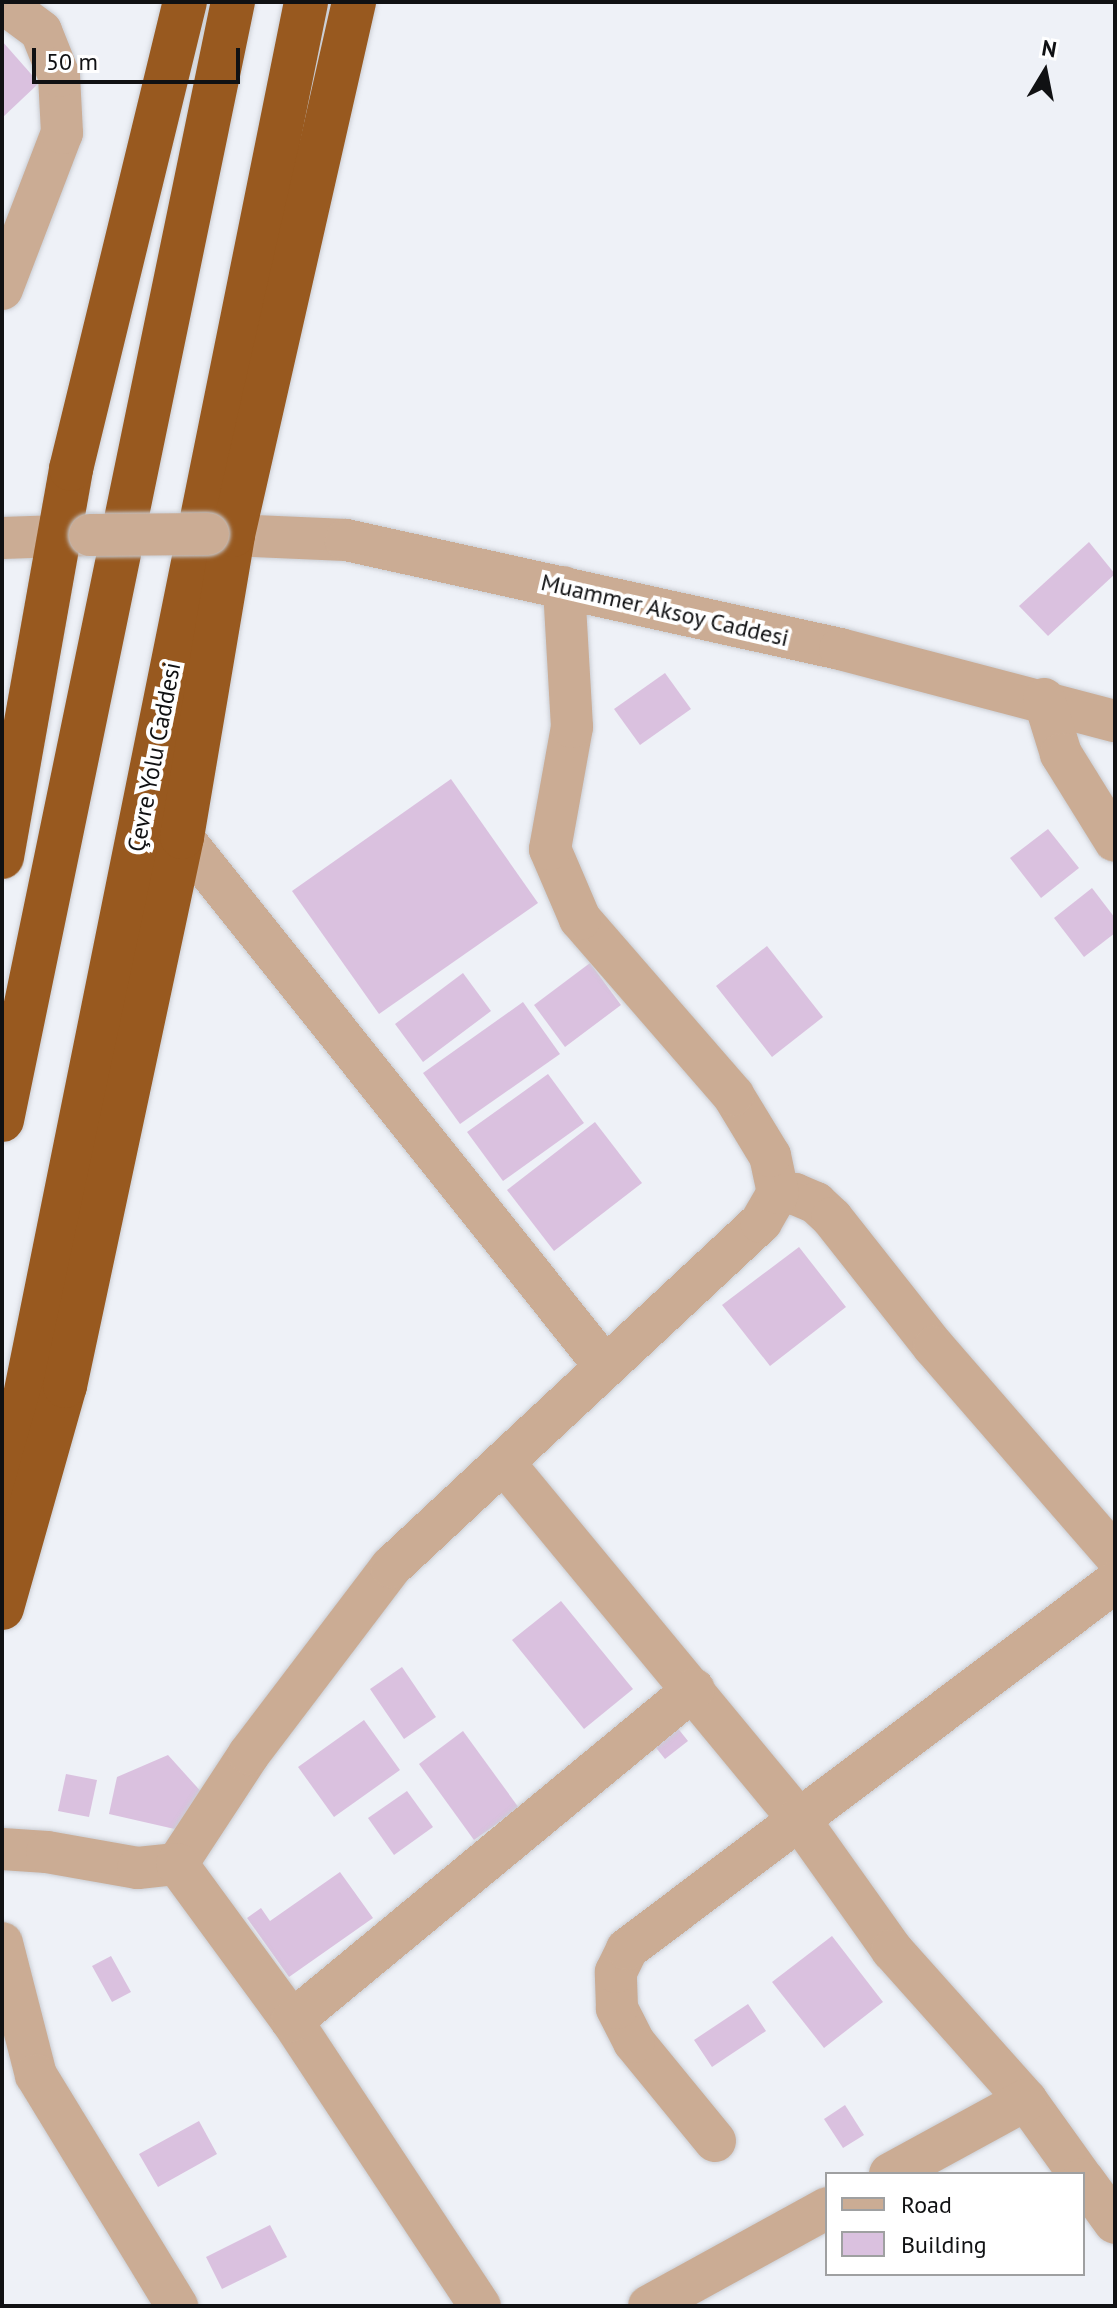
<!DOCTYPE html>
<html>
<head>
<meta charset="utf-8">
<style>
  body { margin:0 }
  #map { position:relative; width:1117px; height:2308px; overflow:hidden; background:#eef1f7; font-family:"PT Sans",sans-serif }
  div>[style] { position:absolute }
  .building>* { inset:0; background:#dac1df }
  .roads { filter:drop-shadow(0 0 2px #cacdd3) drop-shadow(0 0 2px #cacdd3) }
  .minor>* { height:42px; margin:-21px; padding:0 21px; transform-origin:21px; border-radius:21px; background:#cbac94 }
  .highway>* { height:44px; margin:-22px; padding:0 22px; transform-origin:22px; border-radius:22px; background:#98591f }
  .bridges { filter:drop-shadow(0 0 2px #cacdd3) drop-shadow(0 0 2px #cacdd3) }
  .minor-bridge>* { height:42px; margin:-21px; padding:0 21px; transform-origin:21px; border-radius:21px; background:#cbac94 }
  span { translate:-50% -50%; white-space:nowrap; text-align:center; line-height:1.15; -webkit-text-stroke:8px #fff; paint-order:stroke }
  .street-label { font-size:24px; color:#101113 }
  .frame { position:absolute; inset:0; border:4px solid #101113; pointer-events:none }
  .legend { position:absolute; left:825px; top:2172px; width:260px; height:104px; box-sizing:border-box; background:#fff; border:2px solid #9fa0a1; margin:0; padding:10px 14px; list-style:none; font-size:24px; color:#101113 }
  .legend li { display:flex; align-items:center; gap:16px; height:40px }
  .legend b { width:40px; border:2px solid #9fa0a1 }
  .north { position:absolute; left:1005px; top:32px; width:80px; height:80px; -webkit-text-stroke:6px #fff; paint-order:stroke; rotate:10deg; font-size:22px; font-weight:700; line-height:32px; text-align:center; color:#101113 }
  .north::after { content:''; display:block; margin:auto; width:28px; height:36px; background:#101113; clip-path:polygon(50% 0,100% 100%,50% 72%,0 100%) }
  .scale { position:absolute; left:32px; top:48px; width:208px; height:36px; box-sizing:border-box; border:4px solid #101113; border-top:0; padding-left:10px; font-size:24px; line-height:28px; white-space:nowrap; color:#101113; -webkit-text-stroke:6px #fff; paint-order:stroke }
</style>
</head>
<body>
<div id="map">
  <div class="building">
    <div style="clip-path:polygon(2px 41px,39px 83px,2px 118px)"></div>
    <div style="clip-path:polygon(1089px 542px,1115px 574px,1048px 636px,1019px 606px)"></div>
    <div style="clip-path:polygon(665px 673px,691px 709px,640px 745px,614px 709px)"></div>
    <div style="clip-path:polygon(451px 779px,538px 903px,379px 1014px,292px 891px)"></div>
    <div style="clip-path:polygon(1048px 829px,1079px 868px,1041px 898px,1010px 858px)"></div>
    <div style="clip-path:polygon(1092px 888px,1115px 918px,1115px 933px,1084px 957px,1054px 918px)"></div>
    <div style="clip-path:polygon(767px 946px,823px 1017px,772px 1057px,716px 986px)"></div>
    <div style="clip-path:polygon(590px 963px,621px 1005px,565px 1047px,534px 1005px)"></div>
    <div style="clip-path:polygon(463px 973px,491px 1011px,423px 1062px,395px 1024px)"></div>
    <div style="clip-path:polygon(523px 1002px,560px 1054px,460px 1124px,423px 1073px)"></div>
    <div style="clip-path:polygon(548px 1074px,584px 1123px,503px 1181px,467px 1132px)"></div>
    <div style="clip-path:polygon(595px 1122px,642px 1183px,554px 1251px,507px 1190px)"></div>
    <div style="clip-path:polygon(799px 1247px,846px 1307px,770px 1366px,722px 1305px)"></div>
    <div style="clip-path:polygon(561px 1601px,633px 1689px,584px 1729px,512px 1640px)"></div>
    <div style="clip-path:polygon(402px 1667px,436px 1717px,404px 1739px,370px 1689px)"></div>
    <div style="clip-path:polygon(364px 1720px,400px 1770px,334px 1817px,298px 1767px)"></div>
    <div style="clip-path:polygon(676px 1726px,688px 1741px,665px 1759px,653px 1744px)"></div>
    <div style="clip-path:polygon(463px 1731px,519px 1808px,474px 1840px,419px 1764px)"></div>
    <div style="clip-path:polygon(168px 1755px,205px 1796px,179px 1830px,109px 1814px,117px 1777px)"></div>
    <div style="clip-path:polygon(66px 1774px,97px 1780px,89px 1817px,58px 1811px)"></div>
    <div style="clip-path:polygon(407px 1791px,433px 1827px,394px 1855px,368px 1818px)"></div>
    <div style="clip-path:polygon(340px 1872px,373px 1918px,289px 1977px,247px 1918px,261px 1908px,270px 1921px)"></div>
    <div style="clip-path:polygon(832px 1936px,883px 2002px,824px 2048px,772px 1982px)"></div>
    <div style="clip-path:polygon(111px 1956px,131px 1992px,112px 2002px,92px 1966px)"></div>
    <div style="clip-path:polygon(748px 2004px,766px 2031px,712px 2067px,694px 2040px)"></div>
    <div style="clip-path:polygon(845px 2105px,864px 2135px,843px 2148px,824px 2119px)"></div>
    <div style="clip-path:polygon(199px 2121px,217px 2154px,158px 2187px,139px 2154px)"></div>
    <div style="clip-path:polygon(270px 2225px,287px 2257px,222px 2289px,206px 2257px)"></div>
  </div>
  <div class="roads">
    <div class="minor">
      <div style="left:2px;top:289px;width:167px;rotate:-69deg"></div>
      <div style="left:62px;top:133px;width:57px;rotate:-93deg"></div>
      <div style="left:59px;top:76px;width:48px;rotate:-111.8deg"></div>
      <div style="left:41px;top:31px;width:49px;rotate:-143.4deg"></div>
      <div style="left:208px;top:534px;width:138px;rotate:2.5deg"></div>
      <div style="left:346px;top:540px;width:506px;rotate:12.44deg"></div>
      <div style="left:840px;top:649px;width:284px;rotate:14.7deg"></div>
      <div style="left:2px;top:538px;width:88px;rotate:-2deg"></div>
      <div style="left:1044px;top:699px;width:58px;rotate:72.8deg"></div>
      <div style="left:1061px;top:754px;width:102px;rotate:58.2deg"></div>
      <div style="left:182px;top:837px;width:676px;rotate:51.37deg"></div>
      <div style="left:778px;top:1193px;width:17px;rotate:3deg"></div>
      <div style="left:795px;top:1194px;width:23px;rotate:23deg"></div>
      <div style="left:816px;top:1203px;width:22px;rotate:43deg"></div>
      <div style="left:832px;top:1218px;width:164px;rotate:51.7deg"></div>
      <div style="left:934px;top:1347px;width:276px;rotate:49deg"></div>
      <div style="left:504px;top:1463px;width:462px;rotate:50.4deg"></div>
      <div style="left:799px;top:1819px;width:161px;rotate:54.6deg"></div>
      <div style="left:892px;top:1950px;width:201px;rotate:48.2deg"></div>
      <div style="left:1026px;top:2100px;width:91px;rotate:54.4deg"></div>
      <div style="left:2px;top:1849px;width:45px;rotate:3.8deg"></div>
      <div style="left:47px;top:1852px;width:92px;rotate:10deg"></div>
      <div style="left:138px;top:1868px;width:39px;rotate:-6deg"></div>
      <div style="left:177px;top:1864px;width:131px;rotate:-56.8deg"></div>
      <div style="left:249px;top:1754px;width:235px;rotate:-52.8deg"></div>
      <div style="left:391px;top:1567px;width:506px;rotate:-43deg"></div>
      <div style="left:761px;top:1222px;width:34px;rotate:-60deg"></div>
      <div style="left:778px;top:1193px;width:38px;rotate:-102deg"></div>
      <div style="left:770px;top:1156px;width:71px;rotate:-121.2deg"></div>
      <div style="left:733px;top:1095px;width:233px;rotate:-131deg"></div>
      <div style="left:580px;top:919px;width:76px;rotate:-113.2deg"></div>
      <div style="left:550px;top:849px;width:124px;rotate:-79.8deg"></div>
      <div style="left:572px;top:727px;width:140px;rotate:-93.3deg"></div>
      <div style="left:177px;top:1864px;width:195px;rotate:53.8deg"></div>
      <div style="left:292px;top:2021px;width:341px;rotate:56.6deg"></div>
      <div style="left:2px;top:1943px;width:136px;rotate:75.6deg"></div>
      <div style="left:36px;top:2075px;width:271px;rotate:58.6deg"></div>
      <div style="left:292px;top:2021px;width:521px;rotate:-39.55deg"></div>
      <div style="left:715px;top:2141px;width:128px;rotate:-129.3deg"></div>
      <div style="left:634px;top:2042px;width:38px;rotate:-117deg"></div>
      <div style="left:617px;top:2008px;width:36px;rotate:-92deg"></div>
      <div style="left:616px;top:1972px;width:25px;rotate:-64deg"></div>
      <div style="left:627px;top:1949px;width:611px;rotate:-36.94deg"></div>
      <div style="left:890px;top:2174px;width:155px;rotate:-28.6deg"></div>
      <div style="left:1083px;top:2179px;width:54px;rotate:54deg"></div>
      <div style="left:649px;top:2306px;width:203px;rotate:-28.8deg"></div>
    </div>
    <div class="highway">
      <div style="left:2px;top:857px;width:394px;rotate:-79.9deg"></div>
      <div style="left:71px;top:469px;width:481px;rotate:-76.3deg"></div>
      <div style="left:2px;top:1120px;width:1142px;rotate:-78.33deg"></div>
      <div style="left:2px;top:1510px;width:1538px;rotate:-78.6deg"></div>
      <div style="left:2px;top:1608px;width:231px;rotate:-74.2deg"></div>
      <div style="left:65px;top:1386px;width:561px;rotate:-77.97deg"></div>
      <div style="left:182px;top:837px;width:306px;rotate:-80.4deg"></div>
      <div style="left:233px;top:535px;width:547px;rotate:-77.21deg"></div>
    </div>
  </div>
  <div class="bridges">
    <div class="minor-bridge">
      <div style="left:90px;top:535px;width:118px;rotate:-0.5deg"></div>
    </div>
  </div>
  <div class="street-label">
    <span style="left:665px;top:610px;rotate:13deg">Muammer Aksoy Caddesi</span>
    <span style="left:154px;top:757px;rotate:-79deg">Çevre Yolu Caddesi</span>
  </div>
  <div class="frame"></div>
  <ul class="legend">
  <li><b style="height:10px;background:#cbac94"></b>Road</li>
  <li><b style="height:22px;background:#dac1df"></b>Building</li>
  </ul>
  <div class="north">N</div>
  <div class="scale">50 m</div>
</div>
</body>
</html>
